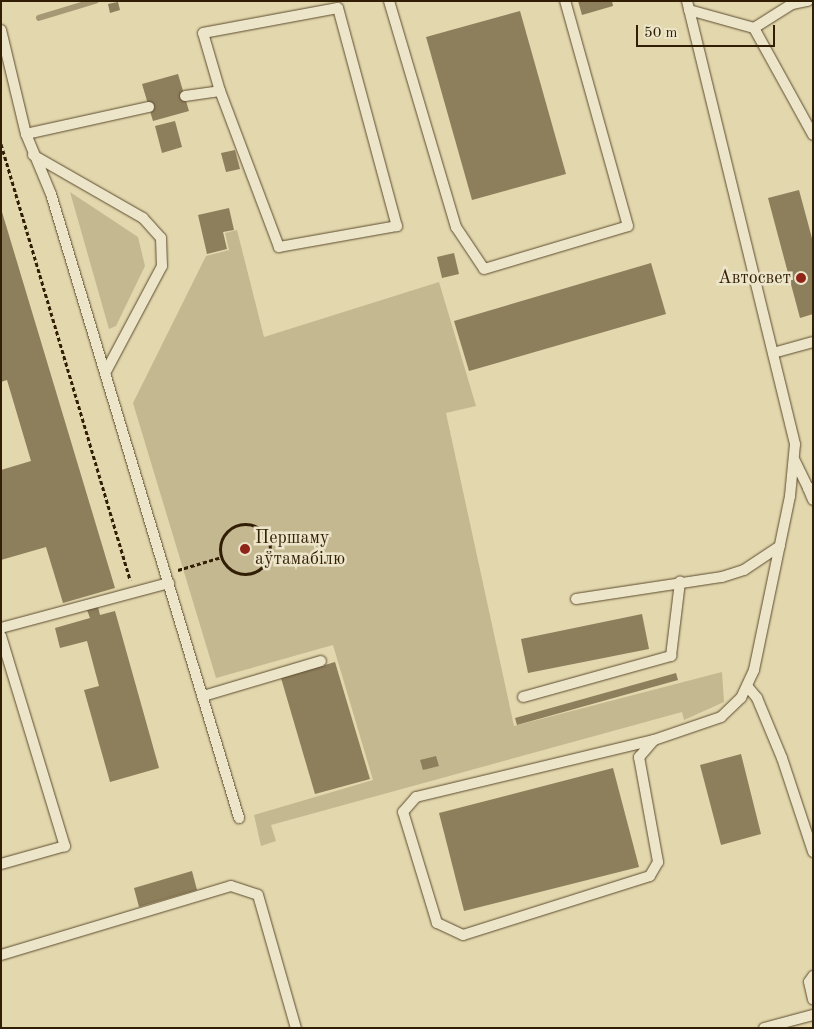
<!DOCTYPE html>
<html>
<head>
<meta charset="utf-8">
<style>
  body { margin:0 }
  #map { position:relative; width:814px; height:1029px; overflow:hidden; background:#e2d7ad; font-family:"Old Standard TT",serif }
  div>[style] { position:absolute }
  .green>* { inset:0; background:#c4b890 }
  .stream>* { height:5.5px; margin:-2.75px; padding:0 2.75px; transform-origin:2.75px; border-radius:2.75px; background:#a69874 }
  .building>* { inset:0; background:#8d7e5c }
  .path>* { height:3px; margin-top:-1.5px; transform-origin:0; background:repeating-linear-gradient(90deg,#311e04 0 4px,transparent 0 6.5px) }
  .path>.ring { margin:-1.5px; padding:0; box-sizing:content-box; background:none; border:3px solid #311e04; border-radius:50% }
  .roads { filter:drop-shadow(0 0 1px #5d4c2e) drop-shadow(0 0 1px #5d4c2e) }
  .lane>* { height:10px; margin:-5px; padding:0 5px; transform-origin:5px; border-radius:5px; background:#ece5ca }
  .dots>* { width:14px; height:14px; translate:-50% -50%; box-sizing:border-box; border:2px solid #ece5ca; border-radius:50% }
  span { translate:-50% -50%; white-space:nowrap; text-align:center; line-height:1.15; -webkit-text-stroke:5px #ece5ca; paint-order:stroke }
  .poi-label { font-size:18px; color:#311e04 }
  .right { translate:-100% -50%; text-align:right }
  .left { translate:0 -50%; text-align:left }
  .frame { position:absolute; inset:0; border:2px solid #311e04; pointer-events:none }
  .scale { position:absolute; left:636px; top:25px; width:139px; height:22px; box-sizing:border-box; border:2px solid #311e04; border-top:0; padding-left:6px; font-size:15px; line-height:18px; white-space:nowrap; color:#311e04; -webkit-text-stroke:4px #ece5ca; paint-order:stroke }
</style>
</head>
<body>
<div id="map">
  <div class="green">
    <div style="clip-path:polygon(70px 192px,138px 237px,145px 266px,116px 326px,109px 329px)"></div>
    <div style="clip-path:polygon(237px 230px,264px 337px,439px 282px,476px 406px,446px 413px,514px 726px,722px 672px,724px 702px,684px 720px,682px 712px,271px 825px,276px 841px,261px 846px,254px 815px,373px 780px,333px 645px,216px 678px,133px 403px,206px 256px,229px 250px,225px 233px)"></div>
  </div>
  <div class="stream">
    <div style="left:39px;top:18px;width:59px;rotate:-16.9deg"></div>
  </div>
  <div class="building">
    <div style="clip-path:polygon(578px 1px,612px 1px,613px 6px,582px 15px)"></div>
    <div style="clip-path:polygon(118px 2px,120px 10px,110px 13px,108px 4px)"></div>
    <div style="clip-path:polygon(520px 11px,566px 174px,472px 200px,426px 37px)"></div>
    <div style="clip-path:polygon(178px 74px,189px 111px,153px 121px,142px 84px)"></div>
    <div style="clip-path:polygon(175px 121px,182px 147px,162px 153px,155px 126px)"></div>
    <div style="clip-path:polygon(235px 150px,240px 169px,226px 172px,221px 153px)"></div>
    <div style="clip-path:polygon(799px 190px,813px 242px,813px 314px,800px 318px,768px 198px)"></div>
    <div style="clip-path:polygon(229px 208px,234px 230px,223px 232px,227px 249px,207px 254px,198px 215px)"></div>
    <div style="clip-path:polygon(2px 212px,115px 588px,63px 603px,46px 547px,1px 560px,1px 470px,31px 461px,7px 380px,1px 382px)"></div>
    <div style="clip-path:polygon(454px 253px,459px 274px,442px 278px,437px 257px)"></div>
    <div style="clip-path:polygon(651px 263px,666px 314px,469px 371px,454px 321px)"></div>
    <div style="clip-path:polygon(98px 607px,100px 615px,115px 611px,159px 768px,110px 782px,84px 690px,99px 686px,87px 641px,60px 648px,55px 628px,90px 618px,87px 610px)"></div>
    <div style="clip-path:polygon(642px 614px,649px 649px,528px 673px,521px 639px)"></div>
    <div style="clip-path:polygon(335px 662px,370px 779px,315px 794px,281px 678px)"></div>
    <div style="clip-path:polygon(676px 673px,678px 680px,517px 725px,515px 718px)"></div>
    <div style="clip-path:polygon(741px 754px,761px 834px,721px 845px,700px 765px)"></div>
    <div style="clip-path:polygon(436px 756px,439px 766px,423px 770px,420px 760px)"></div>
    <div style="clip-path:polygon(613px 768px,639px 867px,464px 911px,439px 813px)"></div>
    <div style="clip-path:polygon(192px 871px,197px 890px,139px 907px,134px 888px)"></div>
  </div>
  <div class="path">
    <div style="left:1px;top:144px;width:455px;rotate:73.5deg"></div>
    <div class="ring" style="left:220px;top:524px;width:47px;height:47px"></div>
    <div style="left:178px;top:570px;width:46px;rotate:-16.5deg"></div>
  </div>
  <div class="roads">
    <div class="lane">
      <div style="left:389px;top:1px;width:236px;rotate:73.5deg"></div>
      <div style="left:456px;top:227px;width:50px;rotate:56.3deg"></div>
      <div style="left:484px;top:269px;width:150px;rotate:-16.6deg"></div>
      <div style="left:628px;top:226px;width:234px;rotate:-105.6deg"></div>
      <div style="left:689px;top:10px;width:67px;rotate:15.5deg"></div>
      <div style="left:754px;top:28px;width:122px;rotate:61.1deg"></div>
      <div style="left:754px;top:28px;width:45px;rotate:-32.3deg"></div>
      <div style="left:792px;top:4px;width:16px;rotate:-11deg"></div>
      <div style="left:1px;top:30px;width:107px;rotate:76.5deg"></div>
      <div style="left:26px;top:134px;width:65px;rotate:67.4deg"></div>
      <div style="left:51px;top:194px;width:652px;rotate:73.23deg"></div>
      <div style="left:185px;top:96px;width:35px;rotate:-8deg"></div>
      <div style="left:220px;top:91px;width:60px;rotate:-106.3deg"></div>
      <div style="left:203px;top:33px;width:137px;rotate:-10.5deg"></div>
      <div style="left:338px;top:8px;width:226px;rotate:74.9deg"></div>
      <div style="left:397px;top:226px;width:120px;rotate:169.9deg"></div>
      <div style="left:279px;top:247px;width:167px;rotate:-110.7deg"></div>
      <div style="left:26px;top:134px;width:126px;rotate:-12.4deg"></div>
      <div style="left:33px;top:155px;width:127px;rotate:29.8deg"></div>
      <div style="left:143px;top:218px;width:27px;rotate:48deg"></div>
      <div style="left:161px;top:238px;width:28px;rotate:88deg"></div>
      <div style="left:162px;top:266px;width:121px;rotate:118deg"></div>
      <div style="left:773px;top:353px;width:41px;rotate:-15.4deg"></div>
      <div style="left:794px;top:459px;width:32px;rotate:64deg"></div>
      <div style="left:808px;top:488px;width:5px"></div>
      <div style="left:808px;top:488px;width:13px;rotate:67deg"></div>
      <div style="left:576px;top:599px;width:148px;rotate:-8.6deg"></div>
      <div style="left:722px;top:577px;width:23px;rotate:-18deg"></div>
      <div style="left:744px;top:570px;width:43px;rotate:-33.7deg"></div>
      <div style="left:1px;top:628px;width:174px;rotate:-15deg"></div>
      <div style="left:1px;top:636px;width:220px;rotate:73.1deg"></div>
      <div style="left:65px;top:846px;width:66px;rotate:164.3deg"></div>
      <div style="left:747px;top:686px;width:16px;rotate:50deg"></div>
      <div style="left:757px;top:698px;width:65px;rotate:67.4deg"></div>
      <div style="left:782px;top:758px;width:99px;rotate:71.7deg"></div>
      <div style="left:203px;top:696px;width:123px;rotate:-16.5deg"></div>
      <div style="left:523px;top:697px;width:154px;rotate:-15.5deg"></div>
      <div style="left:671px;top:656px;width:75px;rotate:-83.1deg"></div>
      <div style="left:654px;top:740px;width:23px;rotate:131deg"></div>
      <div style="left:639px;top:757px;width:107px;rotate:79.7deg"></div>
      <div style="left:658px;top:862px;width:16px;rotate:120deg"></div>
      <div style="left:650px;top:876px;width:196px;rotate:162.5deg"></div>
      <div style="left:463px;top:935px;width:29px;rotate:-155deg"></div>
      <div style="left:437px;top:923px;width:116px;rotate:-107deg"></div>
      <div style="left:403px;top:812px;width:20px;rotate:-49deg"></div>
      <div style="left:416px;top:797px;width:245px;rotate:-13.5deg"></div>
      <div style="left:654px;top:740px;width:71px;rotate:-18.9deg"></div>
      <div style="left:721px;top:717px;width:28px;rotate:-44deg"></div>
      <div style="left:741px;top:698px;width:31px;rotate:-65deg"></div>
      <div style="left:754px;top:670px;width:178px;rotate:-78.3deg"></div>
      <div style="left:790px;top:496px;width:52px;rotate:-84.5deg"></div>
      <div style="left:795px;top:444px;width:456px;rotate:-103.7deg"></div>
      <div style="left:1px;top:955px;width:240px;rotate:-16.7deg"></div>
      <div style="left:231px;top:886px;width:28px;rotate:18deg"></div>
      <div style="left:258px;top:895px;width:138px;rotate:74.1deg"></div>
      <div style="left:813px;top:976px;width:7px;rotate:124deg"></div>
      <div style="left:809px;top:982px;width:18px;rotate:77deg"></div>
      <div style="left:764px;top:1028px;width:51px;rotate:-14.9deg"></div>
    </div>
  </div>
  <div class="dots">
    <div style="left:801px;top:278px;background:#8f2418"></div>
    <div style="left:245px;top:549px;background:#8f2418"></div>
  </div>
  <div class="poi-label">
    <span class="right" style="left:791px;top:278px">Автосвет</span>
    <span class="left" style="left:255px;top:549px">Першаму<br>аўтамабілю</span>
  </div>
  <div class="frame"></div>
  <div class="scale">50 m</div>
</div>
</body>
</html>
